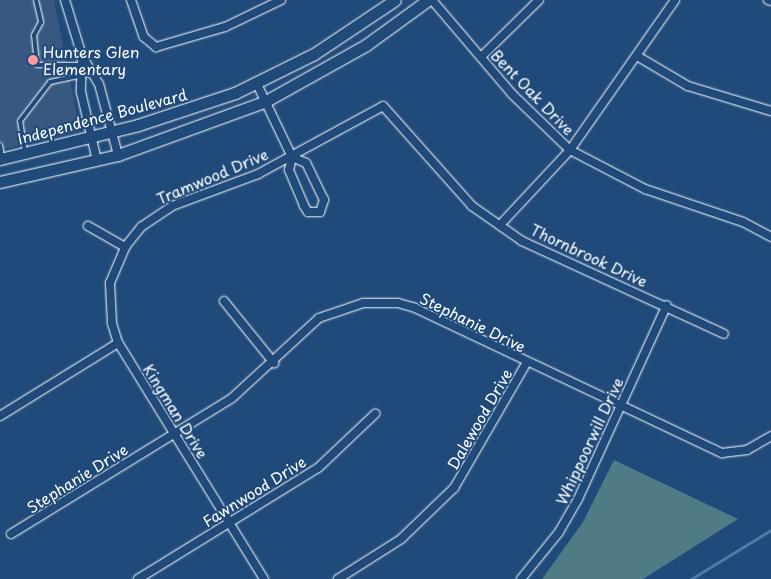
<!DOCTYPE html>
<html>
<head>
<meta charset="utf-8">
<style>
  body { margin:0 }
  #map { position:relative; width:771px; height:579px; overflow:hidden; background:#1f4a7a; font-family:"Playpen Sans",sans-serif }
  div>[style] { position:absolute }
  .built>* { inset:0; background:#365881 }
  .green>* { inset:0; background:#4f7b84 }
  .stream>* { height:2.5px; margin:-1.25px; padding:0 1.25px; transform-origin:1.25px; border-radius:1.25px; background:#487da5 }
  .roads { filter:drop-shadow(0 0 1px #fff) drop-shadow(0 0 1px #fff) }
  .lane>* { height:4px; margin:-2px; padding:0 2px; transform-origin:2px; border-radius:2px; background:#1f4a7a }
  .street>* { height:8px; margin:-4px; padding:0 4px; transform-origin:4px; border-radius:4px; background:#1f4a7a }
  .secondary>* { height:11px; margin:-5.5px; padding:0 5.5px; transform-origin:5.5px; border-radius:5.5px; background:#1f4a7a }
  .dots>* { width:14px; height:14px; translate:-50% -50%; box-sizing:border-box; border:2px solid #1f4a7a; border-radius:50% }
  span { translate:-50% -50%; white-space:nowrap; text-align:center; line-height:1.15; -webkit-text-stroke:4px #1f4a7a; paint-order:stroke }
  .poi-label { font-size:15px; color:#fff }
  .left { translate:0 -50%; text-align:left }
  .street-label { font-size:15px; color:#fff }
</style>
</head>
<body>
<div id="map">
  <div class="built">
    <div style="clip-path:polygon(0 0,54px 0,80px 131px,0 150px)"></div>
  </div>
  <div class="green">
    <div style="clip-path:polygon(614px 460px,738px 519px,643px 579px,542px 579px,583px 522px)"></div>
  </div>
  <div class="stream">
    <div style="left:691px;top:579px;width:94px;rotate:-31.5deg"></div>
  </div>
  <div class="roads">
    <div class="lane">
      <div style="left:36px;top:0;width:23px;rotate:77deg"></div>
      <div style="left:41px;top:22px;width:15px;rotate:118deg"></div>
      <div style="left:34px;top:35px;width:30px;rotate:84deg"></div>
      <div style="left:37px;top:65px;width:44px"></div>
      <div style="left:0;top:145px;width:11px;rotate:80deg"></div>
      <div style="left:25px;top:152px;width:31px;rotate:-99deg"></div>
      <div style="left:20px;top:121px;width:49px;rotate:-52.4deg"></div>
      <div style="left:50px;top:82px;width:43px;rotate:-12.1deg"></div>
    </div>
    <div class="street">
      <div style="left:65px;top:0;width:59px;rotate:73.1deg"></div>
      <div style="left:82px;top:56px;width:33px;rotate:59deg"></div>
      <div style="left:99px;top:84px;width:73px;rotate:75deg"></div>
      <div style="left:131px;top:0;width:39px;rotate:71deg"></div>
      <div style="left:144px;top:37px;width:16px;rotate:40deg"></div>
      <div style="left:156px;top:47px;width:72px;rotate:-16.2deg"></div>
      <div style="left:225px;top:27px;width:62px;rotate:-25.7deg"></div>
      <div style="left:432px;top:0;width:123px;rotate:49.6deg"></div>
      <div style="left:512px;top:94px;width:81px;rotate:44deg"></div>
      <div style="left:570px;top:150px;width:85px;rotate:27.5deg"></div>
      <div style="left:645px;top:189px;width:103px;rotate:18.6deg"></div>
      <div style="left:743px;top:222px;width:32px;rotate:28deg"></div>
      <div style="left:768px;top:0;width:3px;rotate:18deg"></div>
      <div style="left:82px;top:56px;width:36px;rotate:92deg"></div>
      <div style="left:81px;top:92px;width:71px;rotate:76.9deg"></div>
      <div style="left:637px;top:56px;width:59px;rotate:30.5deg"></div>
      <div style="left:688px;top:86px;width:87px;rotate:16.8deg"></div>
      <div style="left:481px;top:57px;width:81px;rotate:-44.5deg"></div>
      <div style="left:257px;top:84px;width:81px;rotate:64.4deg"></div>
      <div style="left:292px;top:157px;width:13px;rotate:103deg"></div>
      <div style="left:289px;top:170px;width:39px;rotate:67deg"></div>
      <div style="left:304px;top:206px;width:7px;rotate:56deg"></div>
      <div style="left:308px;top:212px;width:12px"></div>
      <div style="left:320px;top:212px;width:13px;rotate:-72deg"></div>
      <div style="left:324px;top:200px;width:41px;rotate:-115.9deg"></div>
      <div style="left:306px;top:163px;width:15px;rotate:-157deg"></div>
      <div style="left:500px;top:225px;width:103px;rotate:-47deg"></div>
      <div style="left:570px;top:150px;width:183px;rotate:-55deg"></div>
      <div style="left:88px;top:226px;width:43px;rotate:29.6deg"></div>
      <div style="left:224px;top:301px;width:80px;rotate:51.1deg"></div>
      <div style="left:0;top:416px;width:139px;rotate:-31.7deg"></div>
      <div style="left:11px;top:534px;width:259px;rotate:-31.6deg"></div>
      <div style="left:232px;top:398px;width:118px;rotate:-42.6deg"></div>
      <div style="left:319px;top:318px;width:46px;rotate:-18.8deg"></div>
      <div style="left:363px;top:303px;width:35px"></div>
      <div style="left:398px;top:303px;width:18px;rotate:16deg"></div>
      <div style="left:415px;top:308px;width:340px;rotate:25.3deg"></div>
      <div style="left:722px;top:453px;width:25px;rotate:-7deg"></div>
      <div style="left:747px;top:450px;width:28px;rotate:-30deg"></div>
      <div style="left:138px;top:579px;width:211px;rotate:-31.7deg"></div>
      <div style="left:318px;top:468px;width:79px;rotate:-43.5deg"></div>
      <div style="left:264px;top:579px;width:278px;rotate:-121.7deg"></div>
      <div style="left:118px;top:343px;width:21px;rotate:-107deg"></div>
      <div style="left:112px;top:323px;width:40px;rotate:-92.9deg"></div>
      <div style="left:110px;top:283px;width:39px;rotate:-67deg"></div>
      <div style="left:125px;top:247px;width:26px;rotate:-51deg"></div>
      <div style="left:141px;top:227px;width:37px;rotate:-34deg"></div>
      <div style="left:172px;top:206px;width:92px;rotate:-20.4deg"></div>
      <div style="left:258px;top:174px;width:142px;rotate:-28.5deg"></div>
      <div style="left:383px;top:106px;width:134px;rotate:48.3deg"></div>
      <div style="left:472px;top:206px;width:61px;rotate:35deg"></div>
      <div style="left:522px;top:241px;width:222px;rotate:24.7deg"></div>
      <div style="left:338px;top:579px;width:75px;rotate:-32.4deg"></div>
      <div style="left:401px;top:539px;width:74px;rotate:-43.9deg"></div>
      <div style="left:454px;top:488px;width:143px;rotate:-59.9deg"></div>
      <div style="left:521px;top:579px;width:60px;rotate:-51deg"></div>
      <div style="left:559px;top:532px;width:38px;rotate:-60deg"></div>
      <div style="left:578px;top:499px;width:213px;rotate:-65.4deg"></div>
    </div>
    <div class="secondary">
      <div style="left:0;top:159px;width:142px;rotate:-13.8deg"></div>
      <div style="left:138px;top:125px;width:102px;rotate:-18.3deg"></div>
      <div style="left:235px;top:93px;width:88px;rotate:-26.3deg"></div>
      <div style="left:314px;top:54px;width:97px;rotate:-33.7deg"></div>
      <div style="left:0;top:182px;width:121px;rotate:-12.9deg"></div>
      <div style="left:118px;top:155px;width:158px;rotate:-20deg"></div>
      <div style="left:266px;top:101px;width:115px;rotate:-29.2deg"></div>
      <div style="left:366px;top:45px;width:77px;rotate:-36deg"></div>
    </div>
  </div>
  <div class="dots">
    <div style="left:33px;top:60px;background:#ff9aa2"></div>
  </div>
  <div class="poi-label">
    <span class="left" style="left:43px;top:60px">Hunters Glen<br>Elementary</span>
  </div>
  <div class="street-label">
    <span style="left:533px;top:92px;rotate:46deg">Bent Oak Drive</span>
    <span style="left:102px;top:116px;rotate:-15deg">Independence Boulevard</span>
    <span style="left:212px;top:176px;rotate:-23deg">Tramwood Drive</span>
    <span style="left:589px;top:255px;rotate:25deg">Thornbrook Drive</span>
    <span style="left:473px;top:322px;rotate:26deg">Stephanie Drive</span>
    <span style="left:176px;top:411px;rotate:58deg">Kingman Drive</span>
    <span style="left:479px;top:419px;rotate:-60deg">Dalewood Drive</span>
    <span style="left:589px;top:441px;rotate:-65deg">Whippoorwill Drive</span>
    <span style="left:77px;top:478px;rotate:-32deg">Stephanie Drive</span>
    <span style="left:254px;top:491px;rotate:-32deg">Fawnwood Drive</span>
  </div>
</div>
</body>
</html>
